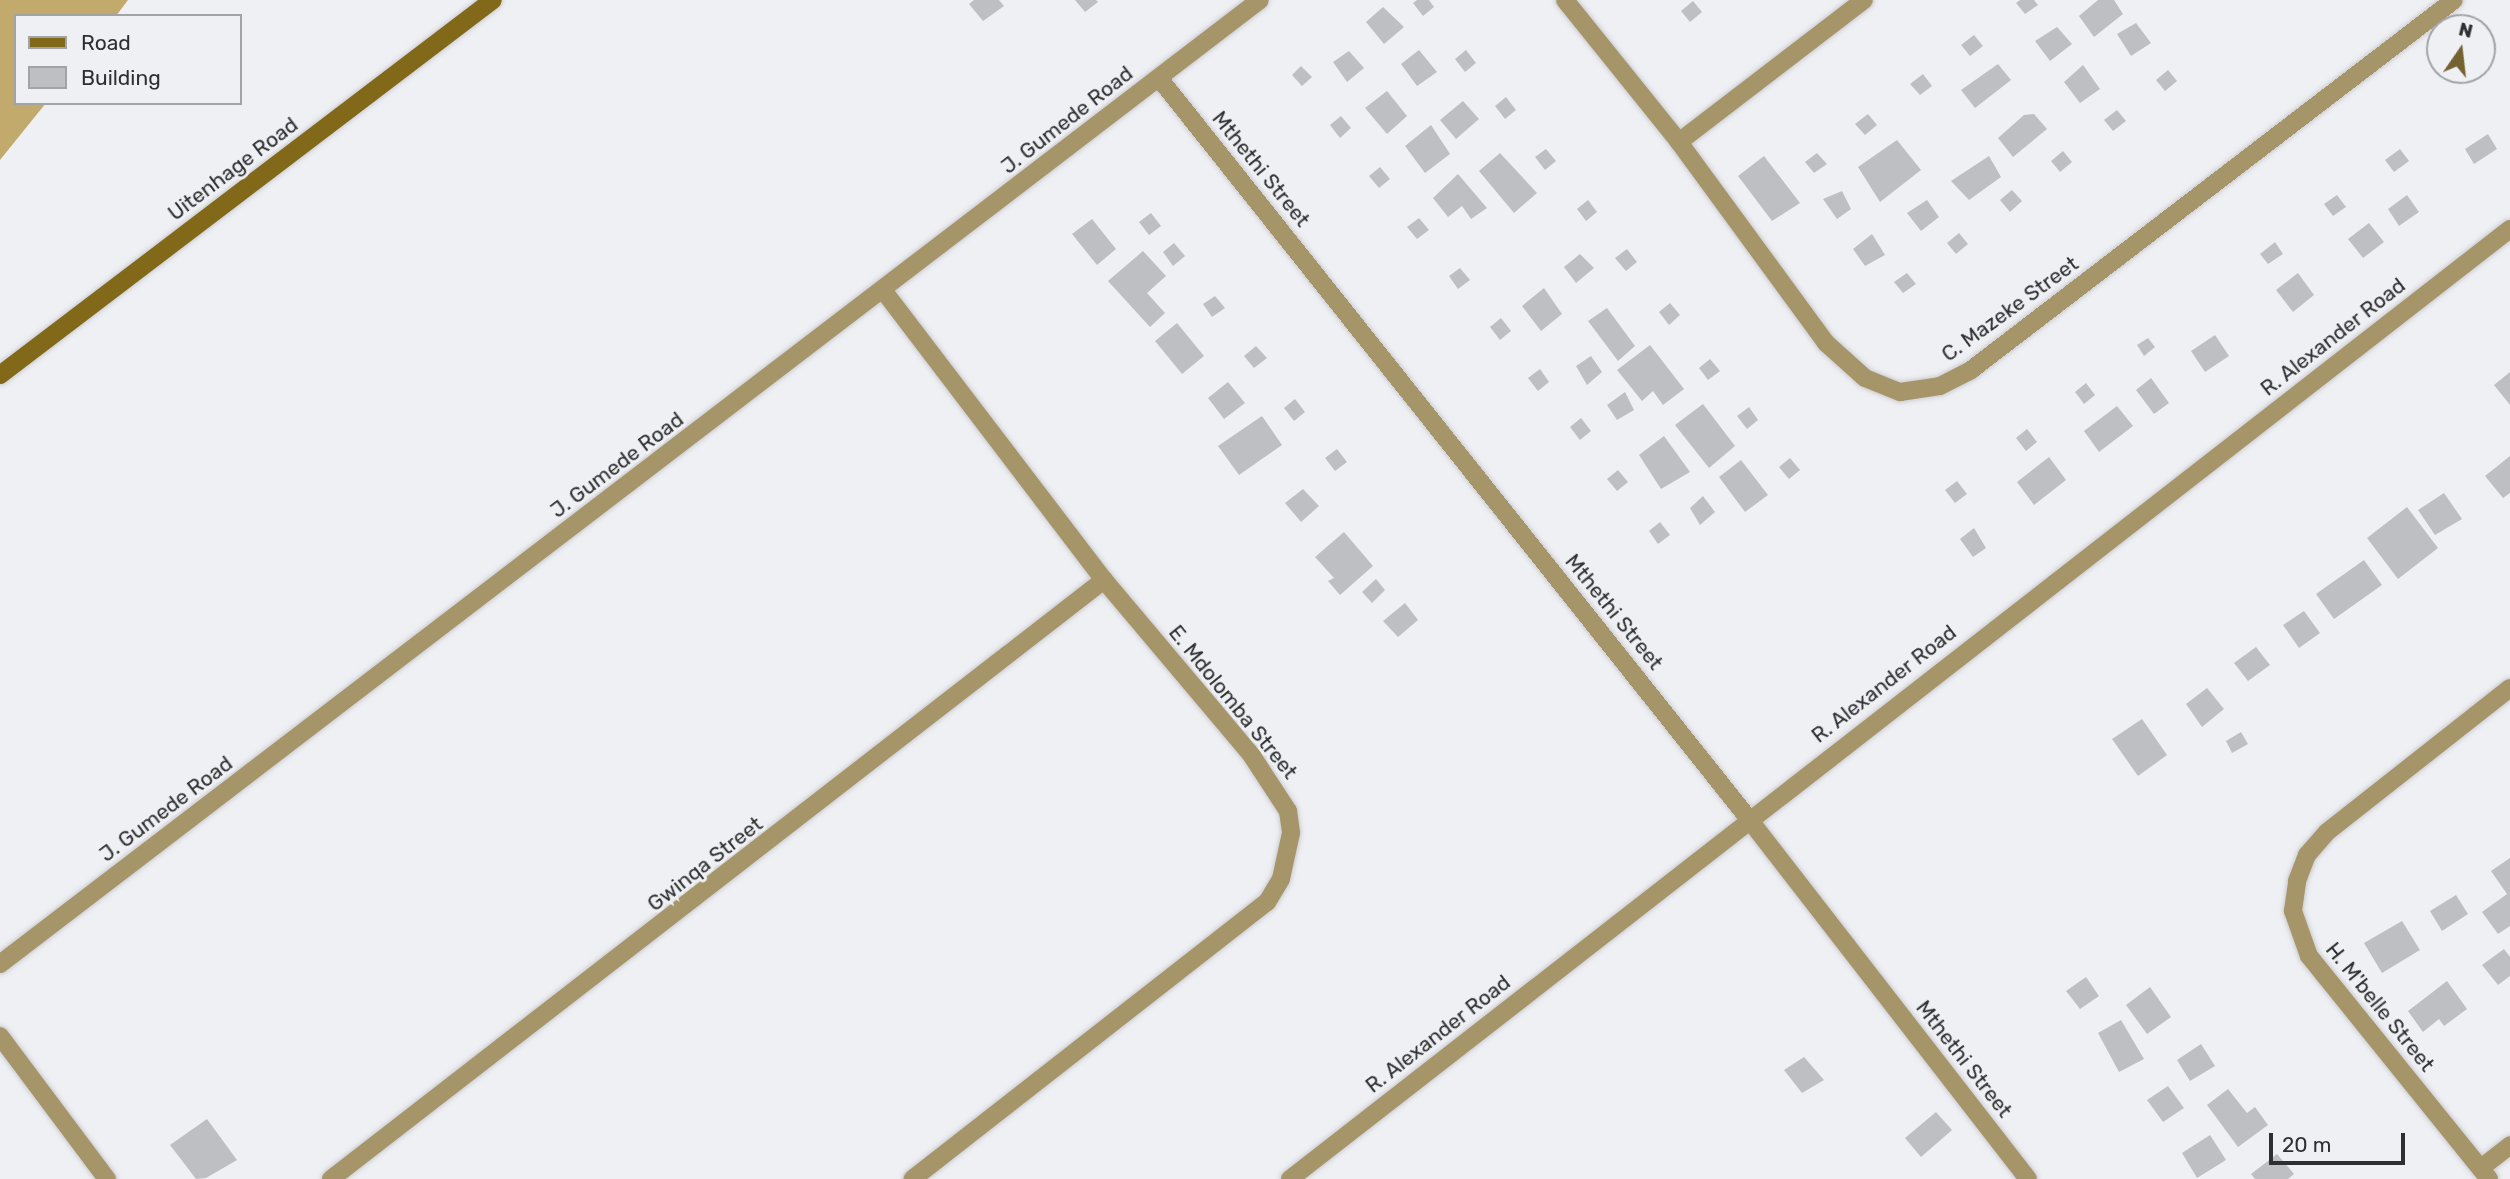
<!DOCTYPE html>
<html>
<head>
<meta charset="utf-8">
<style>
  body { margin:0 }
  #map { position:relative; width:2510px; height:1179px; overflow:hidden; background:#eff0f4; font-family:Rubik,sans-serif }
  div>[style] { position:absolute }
  .forest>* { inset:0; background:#c1aa6c }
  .building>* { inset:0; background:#bebfc3 }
  .roads { filter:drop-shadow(0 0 2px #cccdd1) drop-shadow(0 0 2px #cccdd1) }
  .street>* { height:18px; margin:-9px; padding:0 9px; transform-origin:9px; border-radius:9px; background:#a69568 }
  .secondary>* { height:18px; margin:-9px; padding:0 9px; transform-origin:9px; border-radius:9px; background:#826819 }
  span { translate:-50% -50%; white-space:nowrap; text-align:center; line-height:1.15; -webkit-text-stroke:6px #eff0f4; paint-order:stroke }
  .street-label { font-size:21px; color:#2e2f30 }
  .legend { position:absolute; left:14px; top:14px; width:228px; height:91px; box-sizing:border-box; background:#eff0f4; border:2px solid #a2a3a6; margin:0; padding:9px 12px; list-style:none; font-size:21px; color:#2e2f30 }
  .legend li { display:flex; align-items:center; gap:14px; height:35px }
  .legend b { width:35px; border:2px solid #a2a3a6 }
  .north { position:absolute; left:2426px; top:14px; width:70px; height:70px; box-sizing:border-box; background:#eff0f4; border:2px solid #a2a3a6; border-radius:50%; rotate:14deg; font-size:19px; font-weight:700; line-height:28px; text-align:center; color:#2e2f30 }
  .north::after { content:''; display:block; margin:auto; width:24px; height:32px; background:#756231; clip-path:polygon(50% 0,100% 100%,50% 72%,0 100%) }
  .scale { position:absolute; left:2269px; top:1133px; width:136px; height:32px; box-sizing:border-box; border:4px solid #2e2f30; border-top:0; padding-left:9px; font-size:21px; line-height:24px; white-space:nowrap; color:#2e2f30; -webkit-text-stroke:5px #eff0f4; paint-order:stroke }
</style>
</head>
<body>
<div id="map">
  <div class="forest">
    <div style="clip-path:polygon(0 0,128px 0,116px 16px,16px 16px,16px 103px,46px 103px,0 160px)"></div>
  </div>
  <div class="building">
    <div style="clip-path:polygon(974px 0,999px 0,1004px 6px,983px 21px,969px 4px)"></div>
    <div style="clip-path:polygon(1075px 0,1096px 0,1098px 2px,1085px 12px)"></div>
    <div style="clip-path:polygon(1417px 0,1429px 0,1434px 7px,1423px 16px,1413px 3px)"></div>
    <div style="clip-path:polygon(2020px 0,2034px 0,2038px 5px,2025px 14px,2016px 3px)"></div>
    <div style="clip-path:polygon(2098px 0,2114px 0,2123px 14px,2094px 37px,2079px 16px)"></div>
    <div style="clip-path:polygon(1693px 1px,1702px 12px,1690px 22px,1681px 11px)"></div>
    <div style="clip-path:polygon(1383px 7px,1404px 27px,1384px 44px,1366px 22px)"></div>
    <div style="clip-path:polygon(2136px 23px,2151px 43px,2131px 56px,2117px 34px)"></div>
    <div style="clip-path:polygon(2057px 27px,2072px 44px,2050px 61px,2035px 41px)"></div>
    <div style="clip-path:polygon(1974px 35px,1983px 46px,1970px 56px,1961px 45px)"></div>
    <div style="clip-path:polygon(1419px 50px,1437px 72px,1417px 86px,1401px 64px)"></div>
    <div style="clip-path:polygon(1466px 50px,1476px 63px,1465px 72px,1455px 59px)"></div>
    <div style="clip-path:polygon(1349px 51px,1364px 68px,1347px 82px,1333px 62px)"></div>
    <div style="clip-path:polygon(1998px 64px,2011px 80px,1975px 108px,1961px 90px)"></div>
    <div style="clip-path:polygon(2083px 65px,2100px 89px,2080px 103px,2064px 82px)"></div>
    <div style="clip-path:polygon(1301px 66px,1312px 77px,1302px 86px,1292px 75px)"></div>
    <div style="clip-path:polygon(2168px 70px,2177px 81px,2165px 91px,2156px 80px)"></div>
    <div style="clip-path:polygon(1923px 74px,1932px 86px,1920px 95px,1910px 84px)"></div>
    <div style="clip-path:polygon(1387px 91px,1407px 116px,1387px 134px,1365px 108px)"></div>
    <div style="clip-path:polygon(1506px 97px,1516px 110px,1505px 119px,1495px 106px)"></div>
    <div style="clip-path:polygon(1463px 101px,1479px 119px,1456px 139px,1440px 120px)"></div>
    <div style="clip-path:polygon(2117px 110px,2126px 121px,2113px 131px,2104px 120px)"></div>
    <div style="clip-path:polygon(1868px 114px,1877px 125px,1865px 135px,1855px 124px)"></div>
    <div style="clip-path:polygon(2034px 114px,2047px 129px,2013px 157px,1998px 138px,2024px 115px)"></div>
    <div style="clip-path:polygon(1341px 116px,1351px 128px,1340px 138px,1330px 125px)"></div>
    <div style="clip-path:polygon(1431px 125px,1450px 154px,1425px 173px,1405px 146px)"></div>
    <div style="clip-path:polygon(2488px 134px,2497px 149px,2474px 164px,2465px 149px)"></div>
    <div style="clip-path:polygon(1897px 140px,1921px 170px,1880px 202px,1858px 167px)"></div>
    <div style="clip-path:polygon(1546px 149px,1556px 161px,1545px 170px,1535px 157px)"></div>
    <div style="clip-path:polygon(2400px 149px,2409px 161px,2394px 172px,2385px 160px)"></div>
    <div style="clip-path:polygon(2063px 151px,2072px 162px,2060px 172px,2051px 161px)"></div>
    <div style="clip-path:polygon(1500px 153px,1537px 193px,1514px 213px,1479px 171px)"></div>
    <div style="clip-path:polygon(1817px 153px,1827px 164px,1814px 173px,1805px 162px)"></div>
    <div style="clip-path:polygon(1764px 156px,1800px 203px,1772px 221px,1738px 176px)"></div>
    <div style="clip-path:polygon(1989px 156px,2001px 177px,1969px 200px,1951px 181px)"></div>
    <div style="clip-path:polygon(1380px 167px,1390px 179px,1379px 188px,1369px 176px)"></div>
    <div style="clip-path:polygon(1458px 174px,1487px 208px,1471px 219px,1462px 206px,1448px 217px,1433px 198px)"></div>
    <div style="clip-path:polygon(2012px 190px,2022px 201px,2010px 212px,2000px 200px)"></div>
    <div style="clip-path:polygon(1842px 191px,1851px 209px,1837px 219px,1823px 199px)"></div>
    <div style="clip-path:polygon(2337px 195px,2346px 207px,2333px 216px,2324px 204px)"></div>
    <div style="clip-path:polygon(2407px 195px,2419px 212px,2399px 226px,2388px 209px)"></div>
    <div style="clip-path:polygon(1588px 200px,1597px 212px,1586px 221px,1577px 209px)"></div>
    <div style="clip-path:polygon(1927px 200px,1939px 217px,1921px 231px,1907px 213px)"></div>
    <div style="clip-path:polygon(1151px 213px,1161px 226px,1149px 235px,1139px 222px)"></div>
    <div style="clip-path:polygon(1419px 218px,1429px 230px,1417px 239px,1407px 227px)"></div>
    <div style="clip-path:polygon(1092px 219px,1116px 249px,1097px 265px,1072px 234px)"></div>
    <div style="clip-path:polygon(2369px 223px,2384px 242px,2363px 258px,2348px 239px)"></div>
    <div style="clip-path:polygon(1959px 233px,1968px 244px,1956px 254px,1947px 243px)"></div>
    <div style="clip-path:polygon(1872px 234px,1885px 255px,1865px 266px,1853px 249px)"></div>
    <div style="clip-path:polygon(2275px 242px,2283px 254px,2268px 264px,2260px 254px)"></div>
    <div style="clip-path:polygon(1174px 243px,1185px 256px,1173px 266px,1163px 252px)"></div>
    <div style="clip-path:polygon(1627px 249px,1637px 262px,1626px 271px,1615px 258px)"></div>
    <div style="clip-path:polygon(1143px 251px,1166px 276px,1147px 293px,1165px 313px,1150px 327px,1108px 281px)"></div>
    <div style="clip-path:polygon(1580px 254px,1594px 268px,1576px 283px,1564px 267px)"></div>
    <div style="clip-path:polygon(1460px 268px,1470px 280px,1458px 289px,1449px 276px)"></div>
    <div style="clip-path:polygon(1907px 273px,1916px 284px,1903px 293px,1894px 282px)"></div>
    <div style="clip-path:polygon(2298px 273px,2314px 295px,2293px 312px,2276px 290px)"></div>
    <div style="clip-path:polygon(1544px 288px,1562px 314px,1541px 331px,1522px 306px)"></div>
    <div style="clip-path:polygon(1215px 296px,1225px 308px,1212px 317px,1203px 304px)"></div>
    <div style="clip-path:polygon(1670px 303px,1680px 315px,1669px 325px,1659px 312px)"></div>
    <div style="clip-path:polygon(1607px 308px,1635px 346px,1618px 361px,1588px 321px)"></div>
    <div style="clip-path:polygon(1501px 318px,1511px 331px,1500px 340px,1490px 327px)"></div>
    <div style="clip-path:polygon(1177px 323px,1204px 356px,1182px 374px,1155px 341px)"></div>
    <div style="clip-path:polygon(2215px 335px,2229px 356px,2205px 372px,2191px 351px)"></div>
    <div style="clip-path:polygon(2148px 338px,2155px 347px,2144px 356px,2137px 345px)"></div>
    <div style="clip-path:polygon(1650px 345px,1684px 389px,1663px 405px,1653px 391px,1642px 401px,1617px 370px)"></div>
    <div style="clip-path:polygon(1256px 346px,1267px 358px,1254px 368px,1244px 356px)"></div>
    <div style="clip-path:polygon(1591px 356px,1602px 372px,1587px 385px,1576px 366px)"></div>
    <div style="clip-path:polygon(1710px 359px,1720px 371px,1708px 380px,1699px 368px)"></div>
    <div style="clip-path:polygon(1540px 369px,1549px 382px,1538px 391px,1528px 378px)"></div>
    <div style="clip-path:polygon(2510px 372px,2510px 405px,2494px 385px)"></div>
    <div style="clip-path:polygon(2151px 378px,2169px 403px,2154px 414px,2136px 390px)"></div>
    <div style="clip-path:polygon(1228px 382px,1245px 403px,1224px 419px,1208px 398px)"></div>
    <div style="clip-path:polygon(2086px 383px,2095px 395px,2084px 404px,2075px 392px)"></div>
    <div style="clip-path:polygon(1625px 392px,1634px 410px,1617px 420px,1607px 405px)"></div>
    <div style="clip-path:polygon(1295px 399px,1305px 412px,1294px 421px,1284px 408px)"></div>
    <div style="clip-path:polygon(1703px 404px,1735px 446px,1709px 468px,1675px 425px)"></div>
    <div style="clip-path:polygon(2117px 406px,2133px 426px,2099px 452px,2084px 431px)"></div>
    <div style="clip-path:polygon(1749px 407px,1758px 420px,1747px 429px,1737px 416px)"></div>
    <div style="clip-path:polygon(1262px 416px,1282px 445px,1239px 475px,1218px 446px)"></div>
    <div style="clip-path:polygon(1581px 418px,1591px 431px,1580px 440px,1570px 427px)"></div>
    <div style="clip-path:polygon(2027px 429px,2037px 442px,2026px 451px,2016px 438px)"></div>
    <div style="clip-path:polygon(1664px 436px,1690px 472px,1661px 489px,1639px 455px)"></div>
    <div style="clip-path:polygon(1337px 449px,1347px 462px,1335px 471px,1325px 458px)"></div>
    <div style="clip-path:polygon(2510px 456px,2510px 493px,2503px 498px,2485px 476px)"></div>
    <div style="clip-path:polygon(2049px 457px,2066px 480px,2034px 505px,2017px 482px)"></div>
    <div style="clip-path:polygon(1790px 458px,1800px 470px,1789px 479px,1779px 467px)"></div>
    <div style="clip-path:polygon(1741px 460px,1768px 495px,1745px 512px,1719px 477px)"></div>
    <div style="clip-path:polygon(1618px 470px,1628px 482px,1617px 491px,1607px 479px)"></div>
    <div style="clip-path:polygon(1957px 481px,1967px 494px,1955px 503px,1945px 490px)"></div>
    <div style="clip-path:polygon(1303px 489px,1319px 506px,1301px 522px,1285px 503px)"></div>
    <div style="clip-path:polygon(2444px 493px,2462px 519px,2435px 535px,2418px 510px)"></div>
    <div style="clip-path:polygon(1703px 496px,1715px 512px,1700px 525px,1690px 508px)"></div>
    <div style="clip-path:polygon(2407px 507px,2438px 548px,2398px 579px,2367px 538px)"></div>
    <div style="clip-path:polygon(1660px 522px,1670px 535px,1658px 544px,1649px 531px)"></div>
    <div style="clip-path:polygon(1974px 528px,1986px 548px,1973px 557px,1960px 539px)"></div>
    <div style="clip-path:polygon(1344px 532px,1373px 566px,1340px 595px,1328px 581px,1334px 578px,1315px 557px)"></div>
    <div style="clip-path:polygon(2364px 560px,2382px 585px,2334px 619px,2316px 594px)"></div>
    <div style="clip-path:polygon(1376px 579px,1385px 590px,1372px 603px,1362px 592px)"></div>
    <div style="clip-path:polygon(1405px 603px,1418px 620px,1398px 637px,1383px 621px)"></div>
    <div style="clip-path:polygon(2304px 611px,2320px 633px,2299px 648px,2283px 625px)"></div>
    <div style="clip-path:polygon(2256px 647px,2270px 665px,2248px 681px,2234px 663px)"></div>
    <div style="clip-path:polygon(2207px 688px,2224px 709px,2202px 727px,2186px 704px)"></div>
    <div style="clip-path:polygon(2142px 719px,2167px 755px,2138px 776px,2112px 739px)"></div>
    <div style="clip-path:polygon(2241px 732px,2248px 744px,2232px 753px,2226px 741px)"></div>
    <div style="clip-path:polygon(2510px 858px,2510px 926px,2498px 934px,2482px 912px,2507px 894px,2491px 871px)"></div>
    <div style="clip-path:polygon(2456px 895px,2468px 914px,2442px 931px,2430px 911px)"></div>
    <div style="clip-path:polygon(2402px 921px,2420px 950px,2382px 973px,2364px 943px)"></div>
    <div style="clip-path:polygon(2504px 949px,2510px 957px,2510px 976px,2498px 985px,2482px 965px)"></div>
    <div style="clip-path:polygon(2086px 977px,2099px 996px,2080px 1009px,2066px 991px)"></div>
    <div style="clip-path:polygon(2447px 981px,2467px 1009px,2444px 1026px,2439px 1019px,2423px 1032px,2408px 1011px)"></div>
    <div style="clip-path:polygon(2150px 987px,2171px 1017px,2147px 1034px,2126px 1005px)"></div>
    <div style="clip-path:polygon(2121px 1020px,2144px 1059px,2119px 1072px,2098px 1033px)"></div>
    <div style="clip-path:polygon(2201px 1044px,2215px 1066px,2190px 1081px,2177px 1060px)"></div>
    <div style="clip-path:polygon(1804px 1057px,1824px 1080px,1802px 1093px,1784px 1070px)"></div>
    <div style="clip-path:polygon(2168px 1086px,2184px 1108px,2163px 1122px,2147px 1100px)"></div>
    <div style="clip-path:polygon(2228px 1089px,2247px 1113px,2255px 1107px,2268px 1125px,2238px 1147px,2207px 1105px)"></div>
    <div style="clip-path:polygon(1936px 1112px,1952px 1130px,1921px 1157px,1905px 1138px)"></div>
    <div style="clip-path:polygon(207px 1119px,237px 1160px,206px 1178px,196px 1179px,170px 1145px)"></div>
    <div style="clip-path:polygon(2210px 1135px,2226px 1160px,2197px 1178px,2182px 1153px)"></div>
    <div style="clip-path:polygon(2277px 1154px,2294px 1174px,2288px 1179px,2255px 1179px,2251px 1174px)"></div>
  </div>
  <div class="roads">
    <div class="street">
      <div style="left:1565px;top:0;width:182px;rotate:51.2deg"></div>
      <div style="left:1679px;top:142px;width:249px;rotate:53.8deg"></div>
      <div style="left:1826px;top:343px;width:52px;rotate:41.9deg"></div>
      <div style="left:1865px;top:378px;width:38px;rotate:22deg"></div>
      <div style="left:1900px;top:392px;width:40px;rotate:-8.5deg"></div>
      <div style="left:1940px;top:386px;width:35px;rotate:-27deg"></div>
      <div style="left:1971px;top:370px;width:608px;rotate:-37.45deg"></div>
      <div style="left:1159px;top:78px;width:946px;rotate:51.48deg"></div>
      <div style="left:1748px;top:818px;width:457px;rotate:52.2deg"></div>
      <div style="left:1679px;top:142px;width:233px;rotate:-37.5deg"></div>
      <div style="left:883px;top:290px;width:365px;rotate:52.7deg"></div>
      <div style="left:1104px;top:580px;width:230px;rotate:49.9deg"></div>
      <div style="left:1252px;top:756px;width:66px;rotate:56.8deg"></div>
      <div style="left:1288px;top:811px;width:22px;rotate:82deg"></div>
      <div style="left:1291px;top:833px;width:47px;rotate:102.3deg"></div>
      <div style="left:1281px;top:879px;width:27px;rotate:121deg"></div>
      <div style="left:1267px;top:902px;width:450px;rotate:142deg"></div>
      <div style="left:0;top:964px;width:1586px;rotate:-37.42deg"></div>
      <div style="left:0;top:1036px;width:179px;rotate:53.2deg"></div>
      <div style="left:2481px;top:1168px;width:37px;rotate:-38deg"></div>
      <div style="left:331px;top:1179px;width:978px;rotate:-37.77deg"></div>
      <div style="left:1290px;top:1179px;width:1546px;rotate:-37.91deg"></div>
      <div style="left:2489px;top:1179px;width:287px;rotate:-128.9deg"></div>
      <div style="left:2309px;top:956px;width:48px;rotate:-109.6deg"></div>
      <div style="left:2293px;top:911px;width:30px;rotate:-82deg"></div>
      <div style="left:2297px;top:881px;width:28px;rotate:-69deg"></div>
      <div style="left:2307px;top:855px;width:30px;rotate:-49deg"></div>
      <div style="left:2327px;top:832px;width:233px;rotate:-38.2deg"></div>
    </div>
    <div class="secondary">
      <div style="left:0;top:375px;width:619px;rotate:-37.26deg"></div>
    </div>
  </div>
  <div class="street-label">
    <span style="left:1067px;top:120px;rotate:-38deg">J. Gumede Road</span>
    <span style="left:233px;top:169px;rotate:-37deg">Uitenhage Road</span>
    <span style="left:1261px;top:169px;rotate:51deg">Mthethi Street</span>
    <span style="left:2010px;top:309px;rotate:-36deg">C. Mazeke Street</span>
    <span style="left:2333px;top:337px;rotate:-38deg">R. Alexander Road</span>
    <span style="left:617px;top:465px;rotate:-37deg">J. Gumede Road</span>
    <span style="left:1614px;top:612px;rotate:51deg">Mthethi Street</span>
    <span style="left:1884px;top:684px;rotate:-38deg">R. Alexander Road</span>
    <span style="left:1233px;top:702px;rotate:51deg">E. Mdolomba Street</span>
    <span style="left:166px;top:809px;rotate:-37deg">J. Gumede Road</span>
    <span style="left:705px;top:864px;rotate:-38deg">Gwinqa Street</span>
    <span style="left:2380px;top:1007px;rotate:51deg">H. M'belle Street</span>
    <span style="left:1438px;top:1034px;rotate:-38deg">R. Alexander Road</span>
    <span style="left:1964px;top:1059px;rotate:52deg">Mthethi Street</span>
  </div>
  <ul class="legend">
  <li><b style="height:9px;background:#826819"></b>Road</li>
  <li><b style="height:19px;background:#bebfc3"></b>Building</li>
  </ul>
  <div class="north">N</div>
  <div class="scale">20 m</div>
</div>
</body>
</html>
